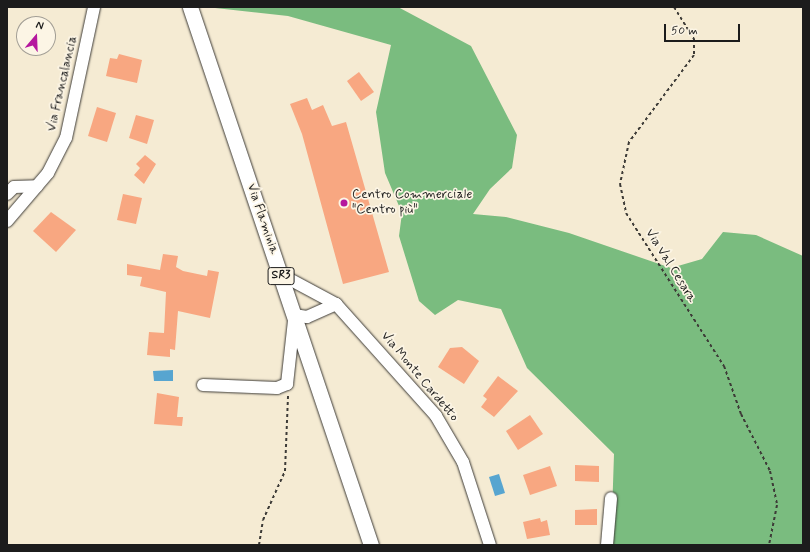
<!DOCTYPE html>
<html>
<head>
<meta charset="utf-8">
<style>
  body { margin:0 }
  #map { position:relative; width:810px; height:552px; overflow:hidden; background:#f5ebd3; font-family:Mynerve,sans-serif }
  div>[style] { position:absolute }
  .forest>* { inset:0; background:#7abc7f }
  .water>* { inset:0; background:#57a5d0 }
  .building>* { inset:0; background:#f8a781 }
  .path>* { height:2px; margin-top:-1px; transform-origin:0; background:repeating-linear-gradient(90deg,#3d3b37 0 3px,transparent 0 6px) }
  .roads { filter:drop-shadow(0 0 1px #3d3b37) drop-shadow(0 0 1px #3d3b37) }
  .minor>* { height:12px; margin:-6px; padding:0 6px; transform-origin:6px; border-radius:6px; background:#fff }
  .major>* { height:15px; margin:-7.5px; padding:0 7.5px; transform-origin:7.5px; border-radius:7.5px; background:#fff }
  .dots>* { width:11px; height:11px; translate:-50% -50%; box-sizing:border-box; border:2px solid #fcf5e5; border-radius:50% }
  span { translate:-50% -50%; white-space:nowrap; text-align:center; line-height:1.15; -webkit-text-stroke:3.5px #fcf5e5; paint-order:stroke }
  .shield-label span { padding:1px 3px; background:#fcf5e5; border:1px solid; border-radius:3px; -webkit-text-stroke-width:0 }
  .shield-label { font-size:12px; color:#1c1c1c; font-weight:700 }
  .street-label { font-size:13px; color:#1c1c1c }
  .poi-label { font-size:13px; color:#1c1c1c }
  .left { translate:0 -50%; text-align:left }
  .frame { position:absolute; inset:0; border:8px solid #1c1c1c; pointer-events:none }
  .north { position:absolute; left:16px; top:16px; width:40px; height:40px; box-sizing:border-box; background:#fcf5e5; border:1px solid #a29e95; border-radius:50%; rotate:19deg; font-size:11px; font-weight:700; line-height:16px; text-align:center; color:#1c1c1c }
  .north::after { content:''; display:block; margin:auto; width:14px; height:18px; background:#b5179e; clip-path:polygon(50% 0,100% 100%,50% 72%,0 100%) }
  .scale { position:absolute; left:664px; top:24px; width:76px; height:18px; box-sizing:border-box; border:2px solid #1c1c1c; border-top:0; padding-left:5px; font-size:12px; line-height:14px; white-space:nowrap; color:#1c1c1c; -webkit-text-stroke:3px #fcf5e5; paint-order:stroke }
</style>
</head>
<body>
<div id="map">
  <div class="forest">
    <div style="clip-path:polygon(206px 7px,398px 7px,471px 46px,517px 135px,512px 168px,490px 189px,473px 214px,506px 217px,569px 233px,671px 268px,702px 259px,723px 232px,756px 235px,803px 256px,803px 545px,611px 545px,614px 454px,527px 368px,501px 309px,458px 300px,435px 315px,419px 301px,399px 236px,402px 213px,385px 173px,376px 112px,391px 45px,288px 16px)"></div>
  </div>
  <div class="water">
    <div style="clip-path:polygon(173px 370px,173px 381px,154px 381px,153px 371px)"></div>
    <div style="clip-path:polygon(499px 474px,505px 493px,495px 496px,489px 477px)"></div>
  </div>
  <div class="building">
    <div style="clip-path:polygon(119px 54px,142px 60px,137px 83px,106px 76px,110px 58px,117px 59px)"></div>
    <div style="clip-path:polygon(359px 72px,374px 92px,361px 101px,347px 81px)"></div>
    <div style="clip-path:polygon(307px 98px,312px 110px,323px 105px,332px 126px,346px 122px,389px 272px,343px 284px,302px 134px,290px 104px)"></div>
    <div style="clip-path:polygon(97px 107px,116px 113px,107px 142px,88px 136px)"></div>
    <div style="clip-path:polygon(136px 115px,154px 120px,147px 144px,129px 138px)"></div>
    <div style="clip-path:polygon(145px 155px,156px 164px,144px 184px,134px 175px,140px 168px,136px 164px)"></div>
    <div style="clip-path:polygon(123px 194px,142px 198px,136px 224px,117px 220px)"></div>
    <div style="clip-path:polygon(51px 212px,76px 230px,56px 252px,33px 231px)"></div>
    <div style="clip-path:polygon(163px 254px,178px 256px,176px 267px,183px 271px,207px 276px,208px 270px,219px 272px,210px 318px,178px 311px,175px 350px,170px 349px,170px 357px,147px 355px,149px 332px,164px 333px,166px 292px,140px 286px,142px 277px,127px 275px,127px 264px,160px 270px)"></div>
    <div style="clip-path:polygon(462px 347px,479px 361px,464px 384px,438px 367px,450px 348px)"></div>
    <div style="clip-path:polygon(498px 376px,518px 391px,494px 417px,481px 407px,487px 399px,483px 396px)"></div>
    <div style="clip-path:polygon(157px 393px,179px 397px,177px 417px,183px 417px,182px 426px,154px 424px)"></div>
    <div style="clip-path:polygon(530px 415px,543px 434px,518px 450px,506px 431px)"></div>
    <div style="clip-path:polygon(575px 465px,599px 466px,599px 482px,575px 481px)"></div>
    <div style="clip-path:polygon(550px 466px,557px 486px,530px 495px,523px 475px)"></div>
    <div style="clip-path:polygon(597px 509px,597px 525px,575px 525px,575px 510px)"></div>
    <div style="clip-path:polygon(540px 518px,541px 522px,547px 520px,550px 535px,527px 539px,523px 522px)"></div>
  </div>
  <div class="path">
    <div style="left:674px;top:7px;width:38px;rotate:58deg"></div>
    <div style="left:694px;top:39px;width:16px;rotate:90deg"></div>
    <div style="left:694px;top:55px;width:109px;rotate:126.8deg"></div>
    <div style="left:629px;top:142px;width:43px;rotate:102.1deg"></div>
    <div style="left:620px;top:184px;width:30px;rotate:78deg"></div>
    <div style="left:626px;top:213px;width:182px;rotate:57.4deg"></div>
    <div style="left:724px;top:366px;width:51px;rotate:70.5deg"></div>
    <div style="left:741px;top:414px;width:64px;rotate:63deg"></div>
    <div style="left:770px;top:471px;width:35px;rotate:78deg"></div>
    <div style="left:777px;top:505px;width:41px;rotate:101.3deg"></div>
    <div style="left:259px;top:545px;width:25px;rotate:-81deg"></div>
    <div style="left:263px;top:520px;width:54px;rotate:-65.8deg"></div>
    <div style="left:285px;top:471px;width:76px;rotate:-87.7deg"></div>
  </div>
  <div class="roads">
    <div class="minor">
      <div style="left:7px;top:194px;width:10px;rotate:-45deg"></div>
      <div style="left:14px;top:187px;width:23px;rotate:-2deg"></div>
      <div style="left:7px;top:221px;width:63px;rotate:-49.5deg"></div>
      <div style="left:48px;top:173px;width:39px;rotate:-63deg"></div>
      <div style="left:66px;top:138px;width:134px;rotate:-77.9deg"></div>
      <div style="left:280px;top:274px;width:64px;rotate:28.2deg"></div>
      <div style="left:336px;top:304px;width:150px;rotate:48.2deg"></div>
      <div style="left:436px;top:416px;width:53px;rotate:59.6deg"></div>
      <div style="left:463px;top:462px;width:87px;rotate:72deg"></div>
      <div style="left:294px;top:315px;width:13px;rotate:9deg"></div>
      <div style="left:307px;top:317px;width:32px;rotate:-24deg"></div>
      <div style="left:203px;top:385px;width:74px;rotate:2.3deg"></div>
      <div style="left:277px;top:388px;width:11px;rotate:-22deg"></div>
      <div style="left:287px;top:384px;width:63px;rotate:-83.7deg"></div>
      <div style="left:607px;top:545px;width:47px;rotate:-85.1deg"></div>
    </div>
    <div class="major">
      <div style="left:190px;top:7px;width:568px;rotate:71.41deg"></div>
    </div>
  </div>
  <div class="dots">
    <div style="left:344px;top:203px;background:#b5179e"></div>
  </div>
  <div class="shield-label">
    <span style="left:281px;top:276px">SR3</span>
  </div>
  <div class="street-label">
    <span style="left:63px;top:84px;rotate:-77deg">Via Francalancia</span>
    <span style="left:262px;top:219px;rotate:71deg">Via Flaminia</span>
    <span style="left:670px;top:266px;rotate:58deg">Via Val Cesara</span>
    <span style="left:419px;top:377px;rotate:50deg">Via Monte Cardetto</span>
  </div>
  <div class="poi-label">
    <span class="left" style="left:352px;top:203px">Centro Commerciale<br>"Centro più"</span>
  </div>
  <div class="frame"></div>
  <div class="north">N</div>
  <div class="scale">50 m</div>
</div>
</body>
</html>
